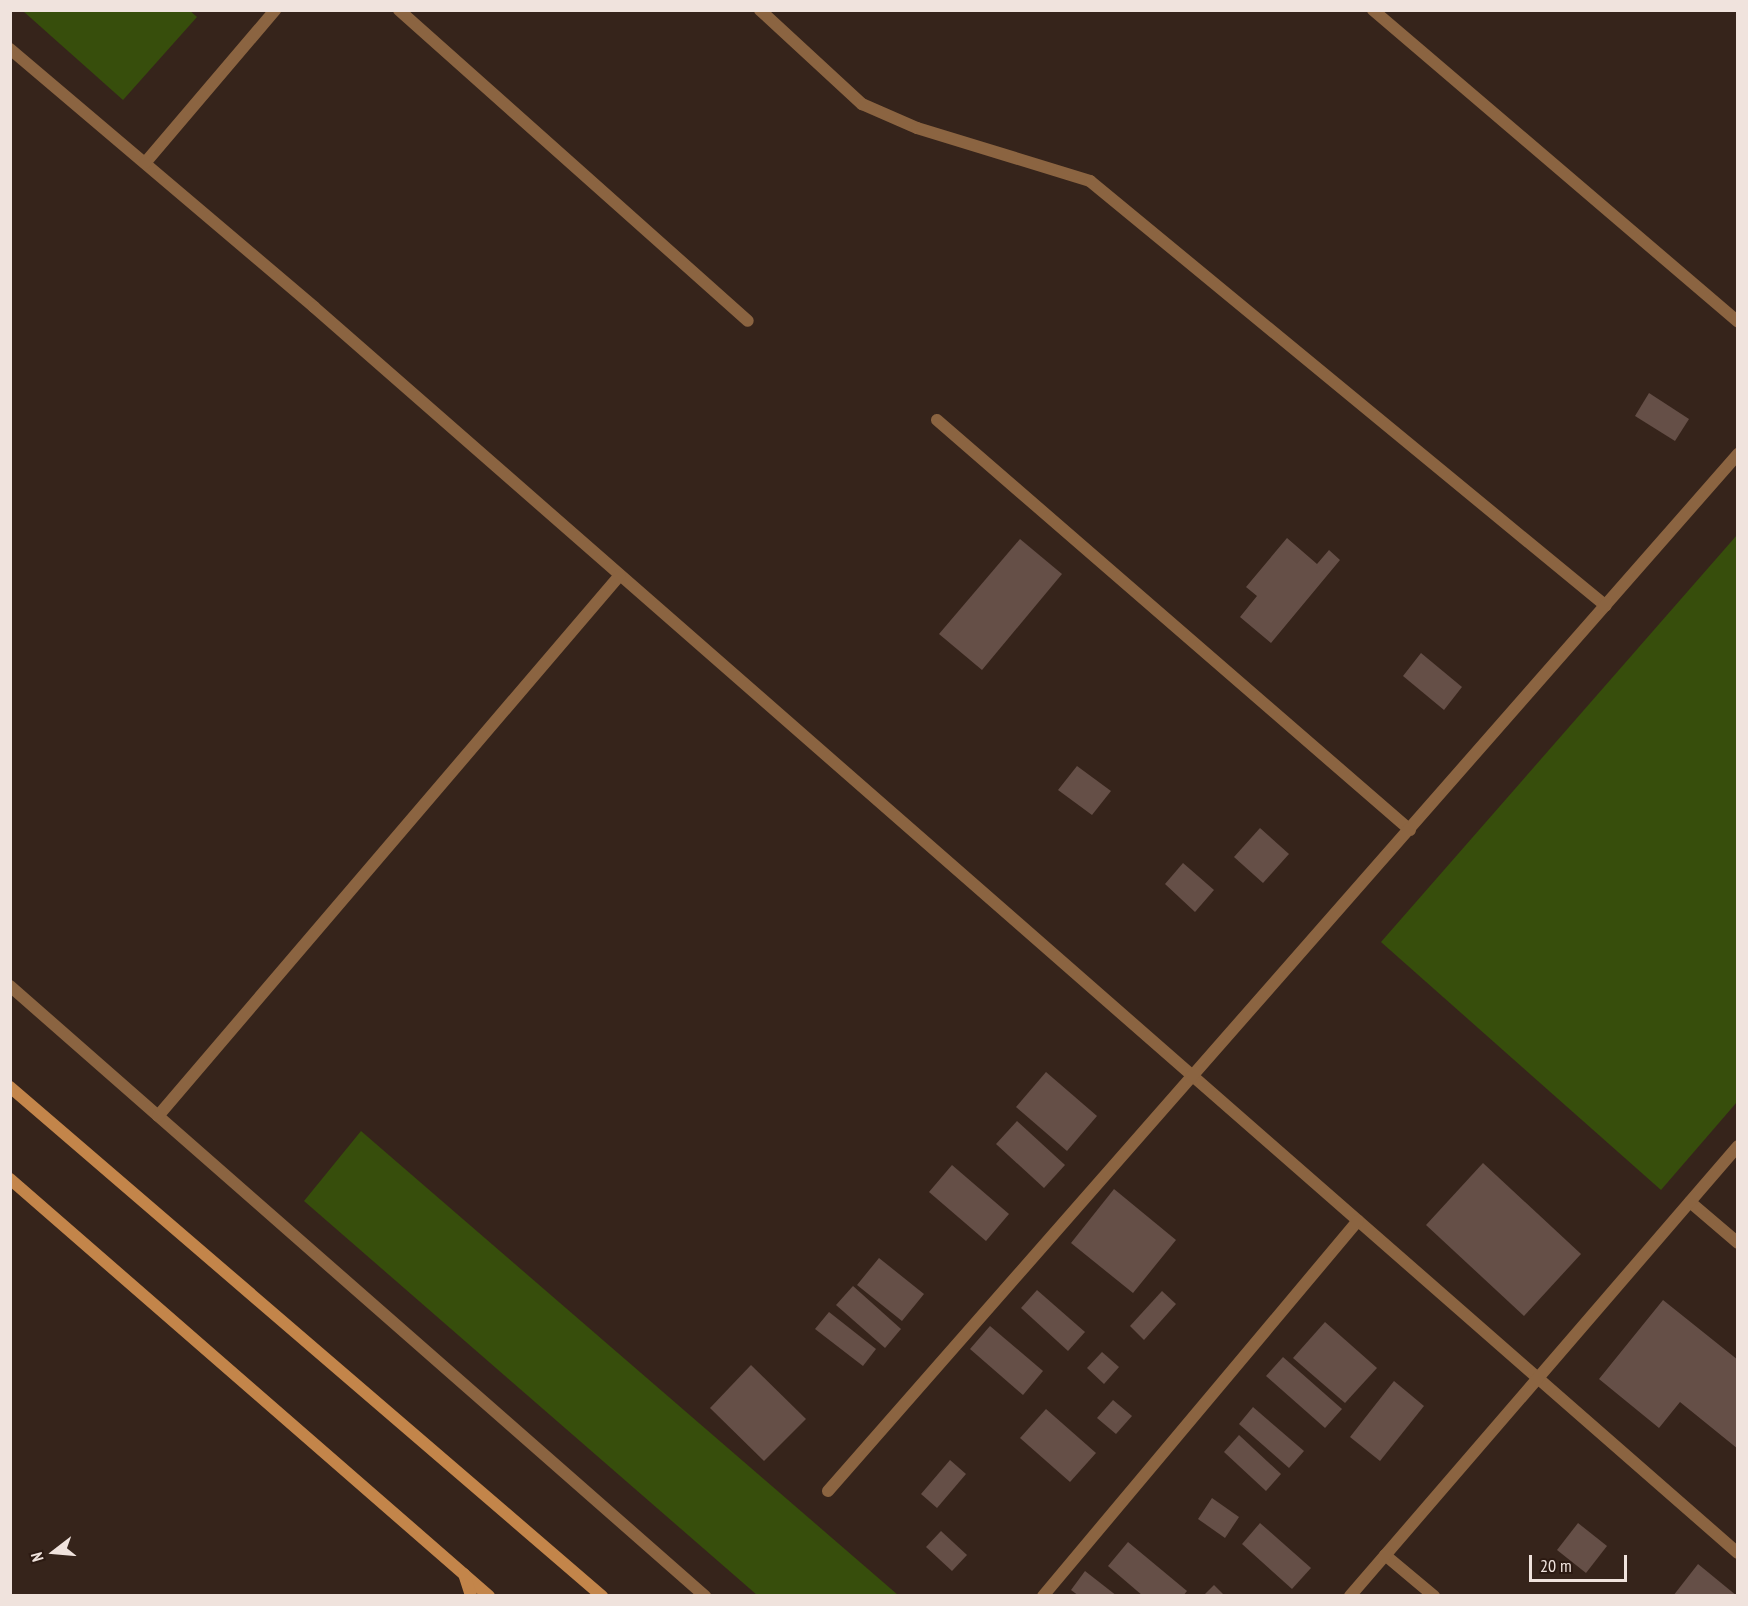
<!DOCTYPE html>
<html>
<head>
<meta charset="utf-8">
<style>
  body { margin:0 }
  #map { position:relative; width:1748px; height:1606px; overflow:hidden; background:#36241b; font-family:"PT Sans Narrow",sans-serif }
  div>[style] { position:absolute }
  .green>* { inset:0; background:#374e0c }
  .building>* { inset:0; background:#654f47 }
  .street>* { height:12px; margin:-6px; padding:0 6px; transform-origin:6px; border-radius:6px; background:#8b6441 }
  .secondary>* { height:12px; margin:-6px; padding:0 6px; transform-origin:6px; border-radius:6px; background:#c3854a }
  span { translate:-50% -50%; white-space:nowrap; text-align:center; line-height:1.15; -webkit-text-stroke:5px #2c1a12; paint-order:stroke }
  .frame { position:absolute; inset:0; border:12px solid #f0e3dd; pointer-events:none }
  .north { position:absolute; left:24px; top:1522px; width:60px; height:60px; -webkit-text-stroke:4px #2c1a12; paint-order:stroke; rotate:254deg; font-size:16px; font-weight:700; line-height:24px; text-align:center; color:#f0e3dd }
  .north::after { content:''; display:block; margin:auto; width:21px; height:27px; background:#f0e3dd; clip-path:polygon(50% 0,100% 100%,50% 72%,0 100%) }
  .scale { position:absolute; left:1529px; top:1555px; width:98px; height:27px; box-sizing:border-box; border:3px solid #f0e3dd; border-top:0; padding-left:8px; font-size:18px; line-height:21px; white-space:nowrap; color:#f0e3dd; -webkit-text-stroke:4px #2c1a12; paint-order:stroke }
</style>
</head>
<body>
<div id="map">
  <div class="green">
    <div style="clip-path:polygon(189px 10px,197px 17px,123px 100px,23px 11px)"></div>
    <div style="clip-path:polygon(1737px 535px,1737px 1102px,1661px 1190px,1381px 942px)"></div>
    <div style="clip-path:polygon(361px 1131px,898px 1595px,757px 1595px,304px 1201px)"></div>
  </div>
  <div class="building">
    <div style="clip-path:polygon(1649px 393px,1689px 419px,1675px 441px,1635px 416px)"></div>
    <div style="clip-path:polygon(1287px 538px,1317px 564px,1329px 550px,1340px 560px,1271px 643px,1240px 617px,1257px 596px,1246px 587px)"></div>
    <div style="clip-path:polygon(1020px 539px,1062px 574px,982px 670px,939px 634px)"></div>
    <div style="clip-path:polygon(1421px 653px,1462px 687px,1444px 710px,1403px 676px)"></div>
    <div style="clip-path:polygon(1077px 766px,1111px 791px,1092px 815px,1058px 790px)"></div>
    <div style="clip-path:polygon(1260px 828px,1289px 854px,1263px 883px,1234px 857px)"></div>
    <div style="clip-path:polygon(1183px 863px,1214px 890px,1195px 912px,1165px 884px)"></div>
    <div style="clip-path:polygon(1046px 1072px,1097px 1116px,1067px 1151px,1016px 1107px)"></div>
    <div style="clip-path:polygon(1017px 1121px,1065px 1165px,1044px 1188px,996px 1144px)"></div>
    <div style="clip-path:polygon(1483px 1163px,1581px 1254px,1524px 1316px,1426px 1225px)"></div>
    <div style="clip-path:polygon(952px 1165px,1009px 1214px,986px 1241px,929px 1192px)"></div>
    <div style="clip-path:polygon(1114px 1189px,1176px 1240px,1133px 1293px,1071px 1243px)"></div>
    <div style="clip-path:polygon(879px 1258px,924px 1294px,902px 1321px,857px 1285px)"></div>
    <div style="clip-path:polygon(853px 1286px,901px 1329px,885px 1348px,836px 1305px)"></div>
    <div style="clip-path:polygon(1037px 1290px,1085px 1332px,1068px 1351px,1021px 1308px)"></div>
    <div style="clip-path:polygon(1162px 1291px,1176px 1304px,1144px 1340px,1130px 1326px)"></div>
    <div style="clip-path:polygon(1663px 1300px,1738px 1360px,1738px 1449px,1680px 1402px,1659px 1428px,1599px 1379px)"></div>
    <div style="clip-path:polygon(829px 1312px,876px 1349px,863px 1366px,815px 1329px)"></div>
    <div style="clip-path:polygon(1325px 1322px,1377px 1368px,1345px 1403px,1293px 1358px)"></div>
    <div style="clip-path:polygon(990px 1326px,1043px 1371px,1023px 1395px,970px 1349px)"></div>
    <div style="clip-path:polygon(1102px 1352px,1119px 1367px,1104px 1384px,1087px 1368px)"></div>
    <div style="clip-path:polygon(1283px 1357px,1342px 1409px,1325px 1428px,1266px 1376px)"></div>
    <div style="clip-path:polygon(751px 1365px,806px 1419px,764px 1461px,710px 1408px)"></div>
    <div style="clip-path:polygon(1394px 1381px,1424px 1406px,1380px 1461px,1350px 1437px)"></div>
    <div style="clip-path:polygon(1113px 1400px,1132px 1416px,1116px 1434px,1097px 1418px)"></div>
    <div style="clip-path:polygon(1253px 1407px,1304px 1451px,1289px 1468px,1239px 1424px)"></div>
    <div style="clip-path:polygon(1046px 1409px,1096px 1453px,1070px 1482px,1020px 1438px)"></div>
    <div style="clip-path:polygon(1239px 1435px,1281px 1474px,1266px 1491px,1224px 1452px)"></div>
    <div style="clip-path:polygon(950px 1460px,966px 1474px,937px 1508px,921px 1494px)"></div>
    <div style="clip-path:polygon(1212px 1498px,1239px 1517px,1225px 1538px,1198px 1519px)"></div>
    <div style="clip-path:polygon(1260px 1523px,1311px 1568px,1292px 1589px,1242px 1544px)"></div>
    <div style="clip-path:polygon(1578px 1523px,1607px 1546px,1586px 1573px,1557px 1550px)"></div>
    <div style="clip-path:polygon(941px 1531px,967px 1555px,952px 1571px,926px 1547px)"></div>
    <div style="clip-path:polygon(1128px 1542px,1187px 1591px,1183px 1596px,1143px 1596px,1108px 1566px)"></div>
    <div style="clip-path:polygon(1698px 1564px,1737px 1596px,1673px 1596px)"></div>
    <div style="clip-path:polygon(1085px 1571px,1117px 1596px,1079px 1596px,1071px 1590px)"></div>
    <div style="clip-path:polygon(1214px 1585px,1225px 1596px,1203px 1596px)"></div>
  </div>
  <div class="street">
    <div style="left:399px;top:10px;width:467px;rotate:41.7deg"></div>
    <div style="left:760px;top:10px;width:139px;rotate:42.7deg"></div>
    <div style="left:862px;top:104px;width:60px;rotate:23.6deg"></div>
    <div style="left:917px;top:128px;width:181px;rotate:17deg"></div>
    <div style="left:1090px;top:181px;width:668px;rotate:39.48deg"></div>
    <div style="left:1373px;top:10px;width:480px;rotate:40.5deg"></div>
    <div style="left:10px;top:49px;width:399px;rotate:40.3deg"></div>
    <div style="left:314px;top:307px;width:1892px;rotate:41.19deg"></div>
    <div style="left:145px;top:163px;width:201px;rotate:-49.6deg"></div>
    <div style="left:937px;top:420px;width:626px;rotate:40.92deg"></div>
    <div style="left:10px;top:986px;width:925px;rotate:41.27deg"></div>
    <div style="left:158px;top:1116px;width:711px;rotate:-49.5deg"></div>
    <div style="left:1690px;top:1202px;width:63px;rotate:40.5deg"></div>
    <div style="left:828px;top:1491px;width:1380px;rotate:-48.73deg"></div>
    <div style="left:1385px;top:1555px;width:64px;rotate:39.9deg"></div>
    <div style="left:1043px;top:1596px;width:490px;rotate:-50deg"></div>
    <div style="left:1350px;top:1596px;width:594px;rotate:-49.23deg"></div>
  </div>
  <div class="secondary">
    <div style="left:10px;top:1087px;width:781px;rotate:40.69deg"></div>
    <div style="left:10px;top:1179px;width:635px;rotate:41.04deg"></div>
    <div style="left:464px;top:1574px;width:23px;rotate:72deg"></div>
  </div>
  <div class="frame"></div>
  <div class="north">N</div>
  <div class="scale">20 m</div>
</div>
</body>
</html>
